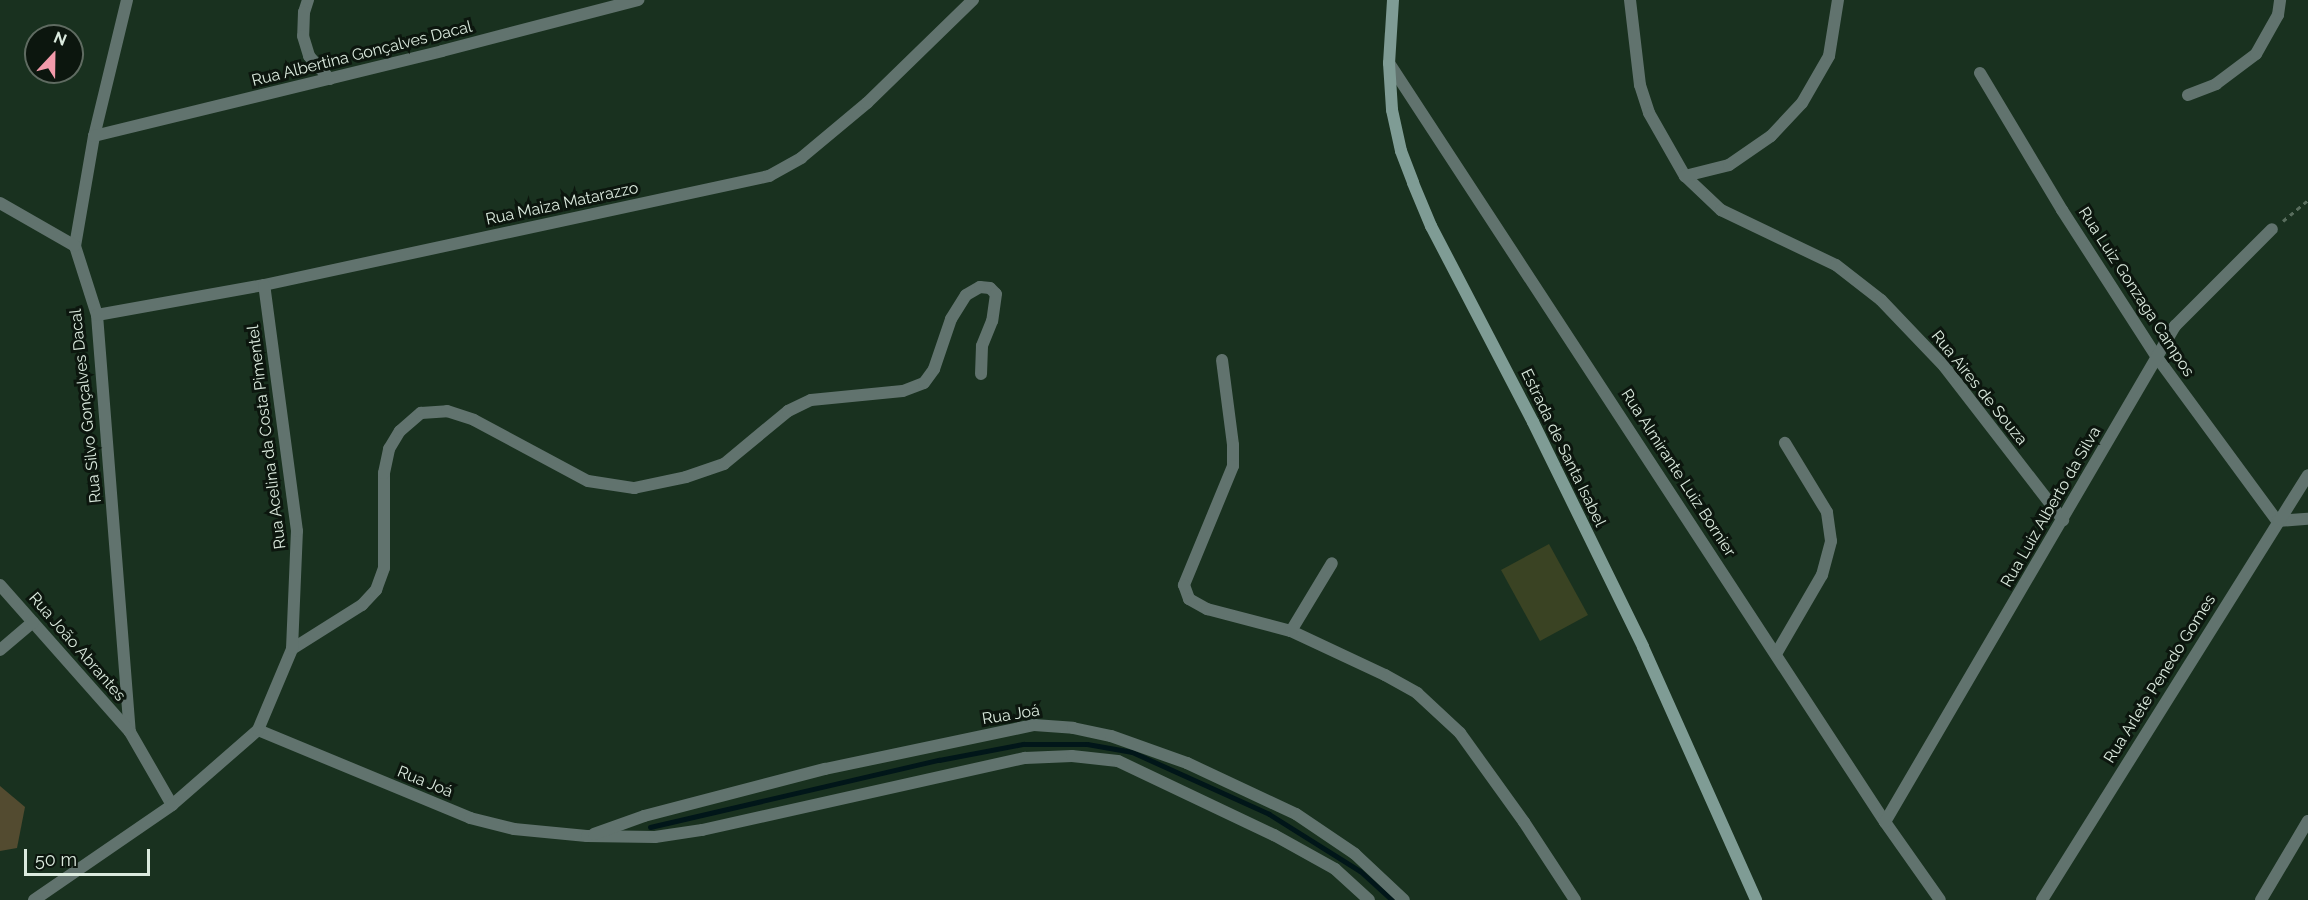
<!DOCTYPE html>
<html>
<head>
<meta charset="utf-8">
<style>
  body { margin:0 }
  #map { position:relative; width:2308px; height:900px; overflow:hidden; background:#19311f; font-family:Raleway,sans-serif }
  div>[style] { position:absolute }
  .green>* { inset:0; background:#534b30 }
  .stream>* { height:5px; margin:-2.5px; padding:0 2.5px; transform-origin:2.5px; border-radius:2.5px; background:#011619 }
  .building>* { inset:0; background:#3a4323 }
  .path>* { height:3px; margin-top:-1.5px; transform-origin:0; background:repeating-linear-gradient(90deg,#586d5d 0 4.5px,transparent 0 9px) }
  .street>* { height:12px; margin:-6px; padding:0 6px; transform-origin:6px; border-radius:6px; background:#61736e }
  .secondary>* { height:12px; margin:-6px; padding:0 6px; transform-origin:6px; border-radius:6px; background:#7f9c95 }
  span { translate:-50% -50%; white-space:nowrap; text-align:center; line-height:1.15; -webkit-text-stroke:6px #0c160e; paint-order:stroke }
  .street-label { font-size:16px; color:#dbeade }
  .north { position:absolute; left:24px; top:24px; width:60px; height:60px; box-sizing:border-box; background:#0c160e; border:2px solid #5f6b61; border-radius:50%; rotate:22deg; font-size:16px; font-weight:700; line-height:24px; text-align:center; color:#dbeade }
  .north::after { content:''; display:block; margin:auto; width:21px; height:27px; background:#f39aaa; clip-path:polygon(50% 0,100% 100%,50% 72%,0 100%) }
  .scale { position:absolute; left:24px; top:849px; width:126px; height:27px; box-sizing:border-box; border:3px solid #dbeade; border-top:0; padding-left:8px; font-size:18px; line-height:21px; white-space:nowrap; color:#dbeade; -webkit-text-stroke:4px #0c160e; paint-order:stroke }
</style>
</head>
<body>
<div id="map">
  <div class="green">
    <div style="clip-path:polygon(0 786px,25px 807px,17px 848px,0 851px)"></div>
  </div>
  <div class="stream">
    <div style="left:650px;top:827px;width:297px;rotate:-13.1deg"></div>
    <div style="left:939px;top:760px;width:86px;rotate:-10.8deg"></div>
    <div style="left:1023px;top:744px;width:64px"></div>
    <div style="left:1087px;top:744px;width:46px;rotate:10.1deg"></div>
    <div style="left:1132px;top:752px;width:150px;rotate:24.3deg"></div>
    <div style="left:1269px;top:814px;width:107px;rotate:32.1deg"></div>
    <div style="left:1360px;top:871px;width:43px;rotate:42.2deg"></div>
  </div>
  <div class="building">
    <div style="clip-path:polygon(1549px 544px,1588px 615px,1540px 641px,1501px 570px)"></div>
  </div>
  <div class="path">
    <div style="left:2283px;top:221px;width:33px;rotate:-40deg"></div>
  </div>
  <div class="street">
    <div style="left:127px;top:0;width:140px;rotate:103.6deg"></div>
    <div style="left:94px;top:136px;width:112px;rotate:99.8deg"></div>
    <div style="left:75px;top:246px;width:72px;rotate:72.3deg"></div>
    <div style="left:97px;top:315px;width:418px;rotate:85.5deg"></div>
    <div style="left:130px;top:732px;width:84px;rotate:60.1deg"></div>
    <div style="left:308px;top:0;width:13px;rotate:108deg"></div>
    <div style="left:304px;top:12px;width:24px;rotate:92deg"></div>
    <div style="left:303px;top:36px;width:21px;rotate:73deg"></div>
    <div style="left:309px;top:56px;width:31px;rotate:48deg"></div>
    <div style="left:1630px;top:0;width:86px;rotate:83.3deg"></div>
    <div style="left:1640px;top:85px;width:29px;rotate:72deg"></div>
    <div style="left:1649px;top:113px;width:73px;rotate:60.3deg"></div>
    <div style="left:1685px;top:176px;width:50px;rotate:43.4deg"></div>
    <div style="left:1721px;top:210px;width:127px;rotate:25.6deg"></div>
    <div style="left:1836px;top:265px;width:57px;rotate:37.9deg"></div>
    <div style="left:1881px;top:300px;width:91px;rotate:46.3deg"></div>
    <div style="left:1944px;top:366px;width:195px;rotate:52.3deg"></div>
    <div style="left:1389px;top:63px;width:907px;rotate:56.84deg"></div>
    <div style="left:1885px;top:822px;width:95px;rotate:54.8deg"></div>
    <div style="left:1980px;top:73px;width:160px;rotate:59.1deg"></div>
    <div style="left:2062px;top:210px;width:174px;rotate:57.2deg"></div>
    <div style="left:2156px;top:356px;width:205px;rotate:53.7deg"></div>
    <div style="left:2277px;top:521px;width:31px;rotate:-4deg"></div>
    <div style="left:2188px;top:95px;width:30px;rotate:-21deg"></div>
    <div style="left:2216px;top:84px;width:50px;rotate:-36.9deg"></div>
    <div style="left:2256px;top:54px;width:45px;rotate:-60.6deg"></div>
    <div style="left:2278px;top:15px;width:15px;rotate:-82deg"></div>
    <div style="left:94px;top:136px;width:358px;rotate:-13.7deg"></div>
    <div style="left:442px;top:51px;width:203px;rotate:-14.6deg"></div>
    <div style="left:1685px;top:176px;width:45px;rotate:-14deg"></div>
    <div style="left:1729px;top:165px;width:51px;rotate:-34.6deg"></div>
    <div style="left:1771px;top:136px;width:45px;rotate:-46.8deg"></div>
    <div style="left:1802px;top:103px;width:54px;rotate:-60.1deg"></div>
    <div style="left:1829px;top:56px;width:57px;rotate:-80.9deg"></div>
    <div style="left:0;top:203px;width:86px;rotate:29.8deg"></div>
    <div style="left:97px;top:315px;width:170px;rotate:-10.2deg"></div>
    <div style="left:264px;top:285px;width:517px;rotate:-12.18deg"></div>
    <div style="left:769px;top:176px;width:37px;rotate:-29deg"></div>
    <div style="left:801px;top:158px;width:86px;rotate:-39.8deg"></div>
    <div style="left:867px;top:103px;width:148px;rotate:-44.2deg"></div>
    <div style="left:1222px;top:360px;width:86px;rotate:82.6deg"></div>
    <div style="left:1233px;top:445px;width:21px;rotate:90deg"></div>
    <div style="left:1233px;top:466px;width:129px;rotate:112.4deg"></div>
    <div style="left:1184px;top:585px;width:15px;rotate:70deg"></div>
    <div style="left:1189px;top:599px;width:21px;rotate:29deg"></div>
    <div style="left:1207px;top:609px;width:87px;rotate:14.7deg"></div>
    <div style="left:1291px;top:631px;width:104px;rotate:25.1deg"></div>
    <div style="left:1385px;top:675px;width:37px;rotate:29deg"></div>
    <div style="left:1417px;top:693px;width:59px;rotate:42.9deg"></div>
    <div style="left:1460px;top:733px;width:110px;rotate:54.3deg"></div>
    <div style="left:1524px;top:822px;width:93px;rotate:56.8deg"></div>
    <div style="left:0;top:585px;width:196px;rotate:48.5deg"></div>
    <div style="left:1291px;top:631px;width:79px;rotate:-58.9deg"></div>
    <div style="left:292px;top:649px;width:83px;rotate:-32.2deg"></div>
    <div style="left:362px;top:605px;width:21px;rotate:-47deg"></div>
    <div style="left:376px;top:590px;width:23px;rotate:-70deg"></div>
    <div style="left:384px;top:568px;width:95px;rotate:-90deg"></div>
    <div style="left:384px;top:473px;width:25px;rotate:-78deg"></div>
    <div style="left:389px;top:449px;width:21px;rotate:-59deg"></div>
    <div style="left:400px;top:431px;width:28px;rotate:-41deg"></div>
    <div style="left:421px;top:413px;width:26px;rotate:-4deg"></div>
    <div style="left:447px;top:411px;width:28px;rotate:18deg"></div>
    <div style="left:474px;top:420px;width:129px;rotate:28.2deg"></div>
    <div style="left:588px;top:481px;width:47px;rotate:8.7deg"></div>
    <div style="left:634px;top:488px;width:53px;rotate:-11.9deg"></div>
    <div style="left:686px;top:477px;width:40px;rotate:-18.9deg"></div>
    <div style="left:724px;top:464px;width:83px;rotate:-39.6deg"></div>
    <div style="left:788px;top:411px;width:25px;rotate:-26deg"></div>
    <div style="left:811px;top:400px;width:92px;rotate:-5.6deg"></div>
    <div style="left:903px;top:391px;width:22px;rotate:-21deg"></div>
    <div style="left:924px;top:383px;width:17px;rotate:-54deg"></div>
    <div style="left:934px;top:369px;width:53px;rotate:-71.2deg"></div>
    <div style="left:951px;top:319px;width:28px;rotate:-58deg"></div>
    <div style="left:966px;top:295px;width:16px;rotate:-30deg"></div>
    <div style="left:980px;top:287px;width:10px;rotate:6deg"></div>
    <div style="left:990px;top:288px;width:8px;rotate:45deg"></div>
    <div style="left:996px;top:294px;width:27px;rotate:98deg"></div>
    <div style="left:992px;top:321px;width:27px;rotate:112deg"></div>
    <div style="left:982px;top:346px;width:28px;rotate:92deg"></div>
    <div style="left:0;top:650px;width:43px;rotate:-40.3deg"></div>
    <div style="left:1776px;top:654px;width:91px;rotate:-59.8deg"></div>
    <div style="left:1822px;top:575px;width:35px;rotate:-75deg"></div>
    <div style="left:1831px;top:541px;width:29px;rotate:-98deg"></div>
    <div style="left:1827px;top:512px;width:81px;rotate:-121.3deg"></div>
    <div style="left:258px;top:730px;width:230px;rotate:22.5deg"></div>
    <div style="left:470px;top:818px;width:45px;rotate:14deg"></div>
    <div style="left:514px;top:829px;width:73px;rotate:5.5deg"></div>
    <div style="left:587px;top:836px;width:68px;rotate:0.8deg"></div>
    <div style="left:655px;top:837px;width:48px;rotate:-8.5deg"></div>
    <div style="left:702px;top:830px;width:331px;rotate:-12.6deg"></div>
    <div style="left:1025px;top:758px;width:47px;rotate:-2.4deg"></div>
    <div style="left:1072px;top:756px;width:46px;rotate:6.2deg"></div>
    <div style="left:1118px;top:761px;width:173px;rotate:25.4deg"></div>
    <div style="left:1274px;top:835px;width:70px;rotate:29.1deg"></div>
    <div style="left:1335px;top:869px;width:46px;rotate:42.4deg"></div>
    <div style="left:1885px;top:822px;width:575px;rotate:-59.69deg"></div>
    <div style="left:2175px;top:326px;width:137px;rotate:-45deg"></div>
    <div style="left:594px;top:834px;width:53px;rotate:-19.8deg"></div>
    <div style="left:644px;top:816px;width:187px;rotate:-14.6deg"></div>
    <div style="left:825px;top:769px;width:214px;rotate:-11.9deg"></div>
    <div style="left:1034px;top:725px;width:39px;rotate:4deg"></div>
    <div style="left:1073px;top:728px;width:39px;rotate:12deg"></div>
    <div style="left:1111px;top:736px;width:81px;rotate:19.6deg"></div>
    <div style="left:1187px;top:763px;width:120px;rotate:25.1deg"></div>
    <div style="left:1296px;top:814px;width:71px;rotate:34.1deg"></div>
    <div style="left:1355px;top:854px;width:67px;rotate:43.2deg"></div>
    <div style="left:34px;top:900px;width:168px;rotate:-34.5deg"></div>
    <div style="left:172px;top:805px;width:114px;rotate:-41.1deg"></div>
    <div style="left:258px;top:730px;width:88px;rotate:-67.2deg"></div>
    <div style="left:292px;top:649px;width:118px;rotate:-87.6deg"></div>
    <div style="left:297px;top:531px;width:248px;rotate:-97.6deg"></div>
    <div style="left:2042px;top:900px;width:501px;rotate:-57.96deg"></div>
    <div style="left:2261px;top:900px;width:92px;rotate:-59.3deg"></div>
  </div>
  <div class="secondary">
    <div style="left:1393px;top:0;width:63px;rotate:93.6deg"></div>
    <div style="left:1389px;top:63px;width:47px;rotate:86.3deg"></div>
    <div style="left:1392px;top:110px;width:42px;rotate:77.6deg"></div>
    <div style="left:1401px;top:151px;width:34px;rotate:69deg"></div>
    <div style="left:1413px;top:183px;width:47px;rotate:67.3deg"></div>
    <div style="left:1431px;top:226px;width:221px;rotate:62.5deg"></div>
    <div style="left:1533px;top:422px;width:250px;rotate:63.9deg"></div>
    <div style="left:1643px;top:647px;width:277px;rotate:65.9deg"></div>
  </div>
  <div class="street-label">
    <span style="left:362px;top:54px;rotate:-14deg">Rua Albertina Gonçalves Dacal</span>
    <span style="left:562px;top:204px;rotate:-12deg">Rua Maiza Matarazzo</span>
    <span style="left:2136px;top:292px;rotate:57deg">Rua Luiz Gonzaga Campos</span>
    <span style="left:1979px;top:388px;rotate:51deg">Rua Aires de Souza</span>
    <span style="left:86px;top:406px;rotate:-96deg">Rua Silvo Gonçalves Dacal</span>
    <span style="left:267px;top:437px;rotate:-97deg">Rua Acelina da Costa Pimentel</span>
    <span style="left:1563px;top:448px;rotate:64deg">Estrada de Santa Isabel</span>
    <span style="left:1678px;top:473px;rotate:57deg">Rua Almirante Luiz Bornier</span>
    <span style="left:2051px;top:507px;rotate:-60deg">Rua Luiz Alberto da Silva</span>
    <span style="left:77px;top:647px;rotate:49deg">Rua João Abrantes</span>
    <span style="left:2160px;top:679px;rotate:-58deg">Rua Arlete Penedo Gomes</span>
    <span style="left:1011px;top:715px;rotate:-9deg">Rua Joá</span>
    <span style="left:425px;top:782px;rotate:22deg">Rua Joá</span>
  </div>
  <div class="north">N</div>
  <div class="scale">50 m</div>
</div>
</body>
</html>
